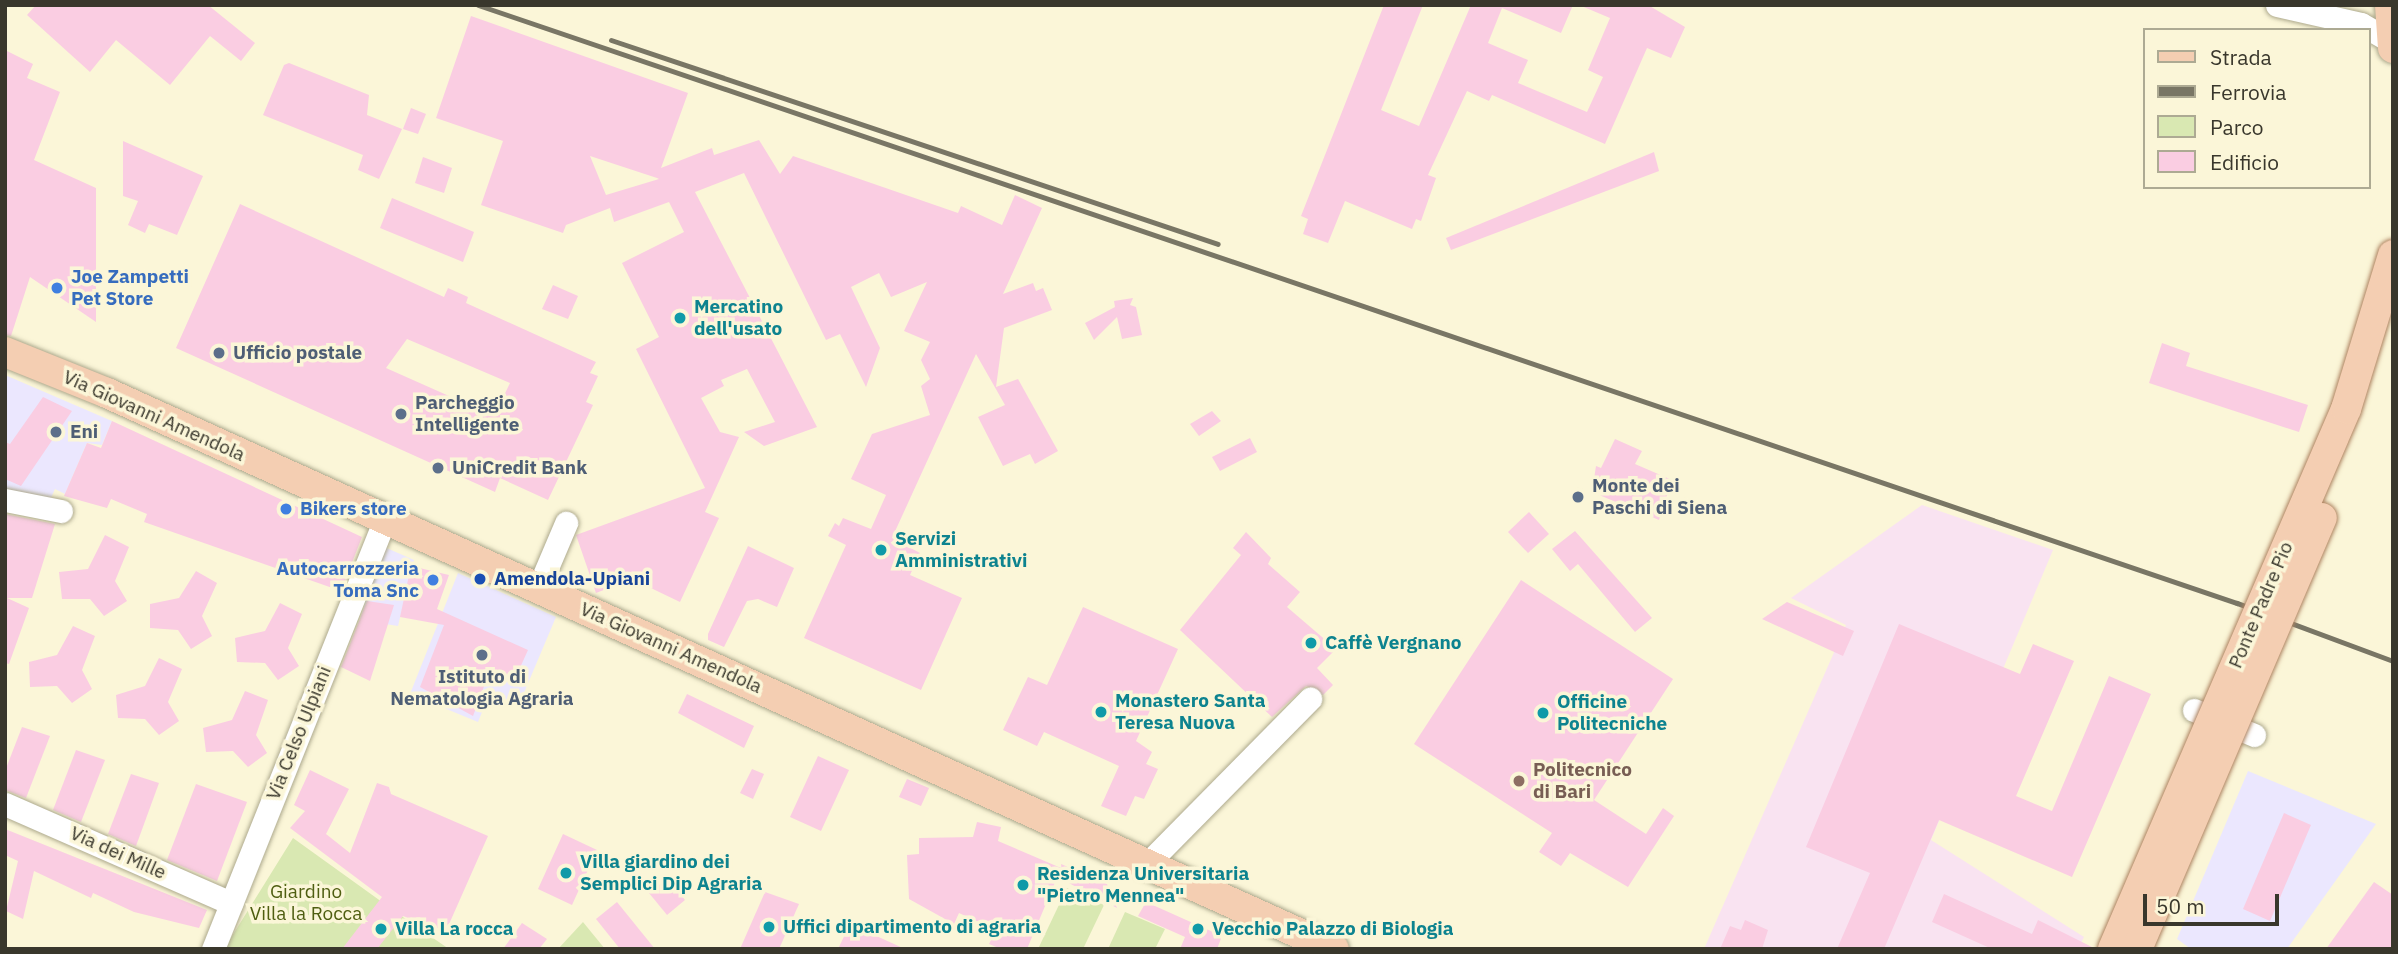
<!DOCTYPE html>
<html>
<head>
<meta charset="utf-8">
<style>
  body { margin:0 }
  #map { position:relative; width:2398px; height:954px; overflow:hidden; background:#fbf6d8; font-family:"IBM Plex Sans",sans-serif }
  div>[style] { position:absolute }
  .commercial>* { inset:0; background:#ebe7fe }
  .industrial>* { inset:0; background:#f9e3f1 }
  .green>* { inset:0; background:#d9e8b2 }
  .building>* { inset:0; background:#facde2 }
  .roads { filter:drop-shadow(0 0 2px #ada98d) drop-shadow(0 0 2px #ada98d) }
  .minor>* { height:23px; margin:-11.5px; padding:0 11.5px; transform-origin:11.5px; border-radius:11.5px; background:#fff }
  .major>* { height:30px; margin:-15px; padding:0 15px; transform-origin:15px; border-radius:15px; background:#f4ceb2 }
  .rail>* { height:5px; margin:-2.5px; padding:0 2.5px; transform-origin:2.5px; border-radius:2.5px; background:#797665 }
  .bridges { filter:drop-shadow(0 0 2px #ae8462) drop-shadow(0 0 2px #ae8462) }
  .major-bridge>* { height:30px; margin:-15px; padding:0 15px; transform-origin:15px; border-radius:15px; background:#f4ceb2 }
  .dots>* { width:19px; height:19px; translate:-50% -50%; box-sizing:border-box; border:4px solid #fbf6d8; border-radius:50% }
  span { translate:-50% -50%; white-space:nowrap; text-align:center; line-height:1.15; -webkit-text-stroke:7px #fbf6d8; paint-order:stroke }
  .shop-label { font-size:19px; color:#366cbe; font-weight:700 }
  .left { translate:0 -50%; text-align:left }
  .right { translate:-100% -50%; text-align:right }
  .culture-label { font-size:19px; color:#0d838f; font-weight:700 }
  .service-label { font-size:19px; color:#4e5e75; font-weight:700 }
  .street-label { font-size:19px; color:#39372c }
  .transit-label { font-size:19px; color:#164399; font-weight:700 }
  .education-label { font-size:19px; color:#785e54; font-weight:700 }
  .park-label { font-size:19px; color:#4f5e11 }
  .frame { position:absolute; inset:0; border:7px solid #39372c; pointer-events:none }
  .legend { position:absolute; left:2143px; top:28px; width:228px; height:161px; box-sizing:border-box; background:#fbf6d8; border:2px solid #adaa93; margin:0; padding:9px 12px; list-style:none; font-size:21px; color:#39372c }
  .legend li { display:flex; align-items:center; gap:14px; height:35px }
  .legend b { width:35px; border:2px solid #adaa93 }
  .scale { position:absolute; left:2143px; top:894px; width:136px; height:32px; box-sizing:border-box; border:4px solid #39372c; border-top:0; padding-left:9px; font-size:21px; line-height:24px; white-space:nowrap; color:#39372c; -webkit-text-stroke:5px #fbf6d8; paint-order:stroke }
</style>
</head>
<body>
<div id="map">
  <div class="commercial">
    <div style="clip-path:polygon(5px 375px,112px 421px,102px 445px,87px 443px,65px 494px,55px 489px,50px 500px,5px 490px)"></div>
    <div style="clip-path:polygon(382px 546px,414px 560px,398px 626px,360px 620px)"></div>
    <div style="clip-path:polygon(458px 573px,556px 617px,518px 707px,489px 695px,478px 722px,410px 694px)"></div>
    <div style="clip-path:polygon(2248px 771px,2376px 824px,2287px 949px,2191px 949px,2177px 939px)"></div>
  </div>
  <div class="industrial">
    <div style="clip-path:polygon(1922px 505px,2053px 550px,1931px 840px,2084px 937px,2078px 949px,1704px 949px,1846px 625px,1791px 598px)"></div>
  </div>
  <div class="green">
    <div style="clip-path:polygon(293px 838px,407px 920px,449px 949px,224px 949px)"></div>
    <div style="clip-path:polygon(1067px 888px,1104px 905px,1083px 949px,1038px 949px)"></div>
    <div style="clip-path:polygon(1125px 912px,1165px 929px,1155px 949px,1108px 949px)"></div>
    <div style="clip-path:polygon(583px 922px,605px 949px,558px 949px)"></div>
  </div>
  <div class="building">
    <div style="clip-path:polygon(36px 5px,208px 5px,255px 43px,241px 61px,210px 36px,170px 85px,116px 40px,90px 72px,27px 15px)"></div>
    <div style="clip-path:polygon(1384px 5px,1423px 5px,1381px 110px,1419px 126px,1471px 5px,1573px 5px,1561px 33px,1502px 8px,1488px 43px,1528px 60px,1518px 83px,1587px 112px,1603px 77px,1588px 70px,1610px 18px,1579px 5px,1648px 5px,1685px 27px,1671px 58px,1647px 48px,1605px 144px,1492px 95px,1489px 101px,1467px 91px,1428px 175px,1436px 178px,1421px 221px,1416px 219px,1412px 229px,1345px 201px,1328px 243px,1303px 234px,1308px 219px,1301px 216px)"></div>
    <div style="clip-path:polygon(evenodd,471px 16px,688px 93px,661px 168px,712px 148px,714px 155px,759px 140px,780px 174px,793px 156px,958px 213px,961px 206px,1002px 225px,1015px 195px,1042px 208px,1003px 294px,1033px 283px,1036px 291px,1043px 288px,1052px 310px,1004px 328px,996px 387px,1018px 379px,1058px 451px,1035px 464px,1030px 454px,1003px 466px,978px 417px,1005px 405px,976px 354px,892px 538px,920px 553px,910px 575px,962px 598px,921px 690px,804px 638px,846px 545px,828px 536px,835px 523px,839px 526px,843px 518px,871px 529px,886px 495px,851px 479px,872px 434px,930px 415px,921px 386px,930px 379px,921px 360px,930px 342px,904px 331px,927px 282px,891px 297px,879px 273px,851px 287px,880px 348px,866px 387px,840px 334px,826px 340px,744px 173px,695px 192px,817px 427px,764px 446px,744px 432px,775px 422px,747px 369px,721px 380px,724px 386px,701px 398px,720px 432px,739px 437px,705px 512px,719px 518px,680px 602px,632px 579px,596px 593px,576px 535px,705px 488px,636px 349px,659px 337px,622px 263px,684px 232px,669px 202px,614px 222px,610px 208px,566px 225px,563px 233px,481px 205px,503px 141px,436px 118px,471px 16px,590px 156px,657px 178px,659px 179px,606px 195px,590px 156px)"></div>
    <div style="clip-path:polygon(5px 50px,33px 64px,27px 78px,60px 92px,34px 160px,96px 188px,96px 322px,30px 277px,11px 336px,5px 335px)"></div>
    <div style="clip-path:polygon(289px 63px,369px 95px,367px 115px,402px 129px,379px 179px,358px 170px,363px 155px,263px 115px,284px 65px)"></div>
    <div style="clip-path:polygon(411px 108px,426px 114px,418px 134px,403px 129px)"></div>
    <div style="clip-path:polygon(123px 141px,203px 176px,177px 235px,149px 224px,145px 233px,128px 225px,138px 201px,123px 196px)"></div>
    <div style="clip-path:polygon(1654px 152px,1659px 171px,1451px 250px,1446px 238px)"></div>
    <div style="clip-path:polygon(423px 157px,452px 168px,444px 193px,415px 183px)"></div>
    <div style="clip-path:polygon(392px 198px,474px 232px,463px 262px,380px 228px)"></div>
    <div style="clip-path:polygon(evenodd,240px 204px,444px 297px,448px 288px,468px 297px,466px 303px,596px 362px,590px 373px,598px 376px,586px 402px,593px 405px,548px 500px,500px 478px,495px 492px,176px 348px,240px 204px,407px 339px,510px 383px,494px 416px,386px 368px,407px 339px)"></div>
    <div style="clip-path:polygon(553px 285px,578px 296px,568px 319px,542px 309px)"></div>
    <div style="clip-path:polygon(1133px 298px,1130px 305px,1136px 307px,1142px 335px,1122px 339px,1117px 317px,1094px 340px,1085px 323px,1115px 307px,1114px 301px)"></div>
    <div style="clip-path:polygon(2162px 343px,2190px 353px,2186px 366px,2308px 405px,2299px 432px,2149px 383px)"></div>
    <div style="clip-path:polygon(43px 397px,72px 411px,21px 486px,5px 479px,5px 442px,10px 444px)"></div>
    <div style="clip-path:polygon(1212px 411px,1221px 421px,1199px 436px,1190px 424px)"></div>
    <div style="clip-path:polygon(112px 421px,362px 537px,341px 591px,144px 522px,147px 514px,111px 499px,107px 508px,64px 496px,87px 443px,101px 448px)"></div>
    <div style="clip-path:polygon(1250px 438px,1257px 452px,1220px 471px,1212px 457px)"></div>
    <div style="clip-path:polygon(1615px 439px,1642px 451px,1635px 464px,1672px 480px,1659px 520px,1592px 492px,1596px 466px,1601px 468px)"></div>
    <div style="clip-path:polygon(1529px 512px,1549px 534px,1528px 553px,1508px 532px)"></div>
    <div style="clip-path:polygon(5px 514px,55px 524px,32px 598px,7px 598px,29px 608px,9px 664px,5px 663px)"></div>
    <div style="clip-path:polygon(1575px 531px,1652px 618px,1635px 632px,1578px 564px,1570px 571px,1552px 549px)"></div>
    <div style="clip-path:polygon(1246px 532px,1271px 558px,1268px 564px,1300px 592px,1287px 607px,1336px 649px,1317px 668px,1333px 685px,1323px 695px,1306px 686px,1272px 717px,1180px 630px,1241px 555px,1233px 548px)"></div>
    <div style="clip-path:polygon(105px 535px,129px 547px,115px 581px,127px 601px,104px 616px,90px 599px,62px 599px,59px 572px,88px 569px)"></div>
    <div style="clip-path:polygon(748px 546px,794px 568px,777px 607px,758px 599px,747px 601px,724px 647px,708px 640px,708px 634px)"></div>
    <div style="clip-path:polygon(411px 566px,449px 575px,437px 609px,528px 650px,514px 681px,499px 675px,494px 685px,486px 681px,473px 716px,420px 687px,444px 625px,400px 617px)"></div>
    <div style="clip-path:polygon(196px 571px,217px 583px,202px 616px,212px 636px,191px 649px,178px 630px,150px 628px,150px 604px,179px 598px)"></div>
    <div style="clip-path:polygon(1521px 580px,1673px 679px,1594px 800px,1646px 834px,1663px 808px,1674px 816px,1628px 887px,1570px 853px,1561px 866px,1539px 852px,1552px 833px,1414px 744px)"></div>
    <div style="clip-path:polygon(367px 601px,394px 605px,370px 681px,341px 667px)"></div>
    <div style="clip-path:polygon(1787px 602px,1854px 631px,1843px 656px,1762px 619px)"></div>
    <div style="clip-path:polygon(280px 603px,302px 614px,288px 648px,299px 666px,278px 680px,265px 663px,237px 662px,235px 638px,265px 631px)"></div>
    <div style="clip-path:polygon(1083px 607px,1178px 649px,1136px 741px,1152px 752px,1146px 764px,1158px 769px,1144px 799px,1135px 796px,1126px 816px,1101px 806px,1119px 766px,1044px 732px,1037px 746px,1003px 730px,1028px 677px,1047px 685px)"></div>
    <div style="clip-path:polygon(1899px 624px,2020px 674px,2033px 644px,2074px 661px,2016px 796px,2052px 811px,2109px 676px,2151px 694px,2072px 877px,1939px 820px,1884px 949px,1837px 949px,1870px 873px,1806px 847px)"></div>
    <div style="clip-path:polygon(73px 626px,95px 636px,82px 670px,92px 689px,72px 703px,57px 686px,30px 687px,29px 662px,57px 655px)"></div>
    <div style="clip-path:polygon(159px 658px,182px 669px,168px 702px,179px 721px,159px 735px,145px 719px,118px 718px,116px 695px,145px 686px)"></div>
    <div style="clip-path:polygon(245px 691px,268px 700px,256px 735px,267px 753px,248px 767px,233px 751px,206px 752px,203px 728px,232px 720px)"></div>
    <div style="clip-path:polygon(687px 694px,754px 726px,744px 748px,678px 713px)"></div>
    <div style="clip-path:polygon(22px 727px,50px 736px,26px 798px,5px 790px,5px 771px)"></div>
    <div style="clip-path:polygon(76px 750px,105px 760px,81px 822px,53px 810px)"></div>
    <div style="clip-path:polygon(818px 756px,849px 770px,821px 831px,790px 817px)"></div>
    <div style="clip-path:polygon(752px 769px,764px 774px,753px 799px,740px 793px)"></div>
    <div style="clip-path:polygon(310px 770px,349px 789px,326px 834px,350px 853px,377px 783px,389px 787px,391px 794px,488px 836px,446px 931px,403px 916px,377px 949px,342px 949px,382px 897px,290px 828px,305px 811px,294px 805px)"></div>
    <div style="clip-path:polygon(131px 774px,159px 783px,136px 846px,108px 834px)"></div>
    <div style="clip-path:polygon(907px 779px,929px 788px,921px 806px,899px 797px)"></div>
    <div style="clip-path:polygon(196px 784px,247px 802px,217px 881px,167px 860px)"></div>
    <div style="clip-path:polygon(2284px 813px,2311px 825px,2270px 921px,2243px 909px)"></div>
    <div style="clip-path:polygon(977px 822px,1001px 827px,998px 841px,1061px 868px,1027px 949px,1001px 949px,989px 944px,996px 930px,959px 913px,954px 924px,909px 899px,907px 855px,919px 854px,919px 838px,973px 837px)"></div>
    <div style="clip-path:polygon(5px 829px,207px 910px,199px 928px,134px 912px,93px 893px,91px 898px,34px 871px,23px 919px,6px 911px,18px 861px,5px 855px)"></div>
    <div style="clip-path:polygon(563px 834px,597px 850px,572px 905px,538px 889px)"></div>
    <div style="clip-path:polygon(1061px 864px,1107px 884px,1117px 908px,1063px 880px)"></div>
    <div style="clip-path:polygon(668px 878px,685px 900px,667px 915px,649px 893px)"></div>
    <div style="clip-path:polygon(2374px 882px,2393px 895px,2393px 949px,2326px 949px)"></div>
    <div style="clip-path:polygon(765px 892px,799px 904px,779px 949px,740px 949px)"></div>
    <div style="clip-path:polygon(1944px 894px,2032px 934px,2038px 920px,2096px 949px,1992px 949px,1932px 922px)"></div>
    <div style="clip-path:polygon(617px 902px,655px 949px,620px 949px,596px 919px)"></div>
    <div style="clip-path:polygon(1146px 902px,1222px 936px,1217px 949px,1180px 949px,1185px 937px,1138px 916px)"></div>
    <div style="clip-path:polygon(1745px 920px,1768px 930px,1762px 949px,1720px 949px,1730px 926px,1741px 930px)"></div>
    <div style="clip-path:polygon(522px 923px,547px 939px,539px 949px,503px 949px)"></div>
    <div style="clip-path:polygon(850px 924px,905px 949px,838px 949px)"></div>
  </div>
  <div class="roads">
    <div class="minor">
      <div style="left:2277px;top:5px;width:86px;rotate:12.7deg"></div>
      <div style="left:2361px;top:24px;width:34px;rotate:30deg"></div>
      <div style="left:5px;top:500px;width:57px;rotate:11.1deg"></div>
      <div style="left:538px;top:589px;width:72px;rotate:-67deg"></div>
      <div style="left:2194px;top:710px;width:65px;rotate:22.6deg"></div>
      <div style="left:5px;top:804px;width:247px;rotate:23.7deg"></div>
      <div style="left:1148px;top:863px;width:231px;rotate:-45.4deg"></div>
      <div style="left:213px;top:949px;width:464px;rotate:-68.2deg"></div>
    </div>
    <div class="major">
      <div style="left:2390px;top:5px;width:43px;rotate:86deg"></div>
      <div style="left:5px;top:352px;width:110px;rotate:21.9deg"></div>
      <div style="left:107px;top:393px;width:1347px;rotate:24.38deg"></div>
    </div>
  </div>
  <div class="rail">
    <div style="left:478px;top:5px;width:1858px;rotate:18.78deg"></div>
    <div style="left:2237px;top:603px;width:166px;rotate:20.4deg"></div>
    <div style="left:611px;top:40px;width:640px;rotate:18.58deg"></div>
  </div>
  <div class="bridges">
    <div class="major-bridge">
      <div style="left:2113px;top:949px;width:588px;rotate:-66.66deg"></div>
      <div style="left:2346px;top:409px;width:161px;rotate:-73deg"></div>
      <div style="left:2137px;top:949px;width:469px;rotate:-66.8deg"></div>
    </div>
  </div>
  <div class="dots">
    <div style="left:57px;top:288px;background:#3f7fe0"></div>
    <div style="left:680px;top:318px;background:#0f9aa8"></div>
    <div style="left:219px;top:353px;background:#5c6f8a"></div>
    <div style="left:401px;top:414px;background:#5c6f8a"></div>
    <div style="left:56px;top:432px;background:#5c6f8a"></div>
    <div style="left:438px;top:468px;background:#5c6f8a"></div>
    <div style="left:1578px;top:497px;background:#5c6f8a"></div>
    <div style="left:286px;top:509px;background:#3f7fe0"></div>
    <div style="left:881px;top:550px;background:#0f9aa8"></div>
    <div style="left:480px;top:579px;background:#1a4fb4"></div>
    <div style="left:433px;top:580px;background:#3f7fe0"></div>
    <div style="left:1311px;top:643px;background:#0f9aa8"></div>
    <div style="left:482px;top:655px;background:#5c6f8a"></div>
    <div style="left:1101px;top:712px;background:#0f9aa8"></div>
    <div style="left:1543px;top:713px;background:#0f9aa8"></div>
    <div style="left:1519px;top:781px;background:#8d6e63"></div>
    <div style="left:566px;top:873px;background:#0f9aa8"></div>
    <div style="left:1023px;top:885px;background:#0f9aa8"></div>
    <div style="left:769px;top:927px;background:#0f9aa8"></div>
    <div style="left:381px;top:929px;background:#0f9aa8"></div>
    <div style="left:1198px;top:929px;background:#0f9aa8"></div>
  </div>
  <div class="shop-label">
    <span class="left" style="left:71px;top:288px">Joe Zampetti<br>Pet Store</span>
    <span class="left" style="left:300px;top:509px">Bikers store</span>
    <span class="right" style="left:419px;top:580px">Autocarrozzeria<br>Toma Snc</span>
  </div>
  <div class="culture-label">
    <span class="left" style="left:694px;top:318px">Mercatino<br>dell'usato</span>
    <span class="left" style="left:895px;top:550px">Servizi<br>Amministrativi</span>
    <span class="left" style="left:1325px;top:643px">Caffè Vergnano</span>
    <span class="left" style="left:1115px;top:712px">Monastero Santa<br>Teresa Nuova</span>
    <span class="left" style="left:1557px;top:713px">Officine<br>Politecniche</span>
    <span class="left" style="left:580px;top:873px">Villa giardino dei<br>Semplici Dip Agraria</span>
    <span class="left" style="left:1037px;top:885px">Residenza Universitaria<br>"Pietro Mennea"</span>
    <span class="left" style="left:783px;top:927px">Uffici dipartimento di agraria</span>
    <span class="left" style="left:395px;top:929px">Villa La rocca</span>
    <span class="left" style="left:1212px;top:929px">Vecchio Palazzo di Biologia</span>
  </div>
  <div class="service-label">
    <span class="left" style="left:233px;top:353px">Ufficio postale</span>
    <span class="left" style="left:415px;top:414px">Parcheggio<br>Intelligente</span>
    <span class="left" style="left:70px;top:432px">Eni</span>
    <span class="left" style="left:452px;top:468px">UniCredit Bank</span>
    <span class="left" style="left:1592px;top:497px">Monte dei<br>Paschi di Siena</span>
    <span style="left:482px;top:688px">Istituto di<br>Nematologia Agraria</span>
  </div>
  <div class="street-label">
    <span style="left:154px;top:416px;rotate:24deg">Via Giovanni Amendola</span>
    <span style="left:2261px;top:605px;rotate:-67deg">Ponte Padre Pio</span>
    <span style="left:671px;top:648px;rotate:24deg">Via Giovanni Amendola</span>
    <span style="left:299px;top:733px;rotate:-68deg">Via Celso Ulpiani</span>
    <span style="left:118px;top:853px;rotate:24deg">Via dei Mille</span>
  </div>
  <div class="transit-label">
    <span class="left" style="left:494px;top:579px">Amendola-Upiani</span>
  </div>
  <div class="education-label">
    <span class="left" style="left:1533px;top:781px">Politecnico<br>di Bari</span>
  </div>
  <div class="park-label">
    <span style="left:306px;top:903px">Giardino<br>Villa la Rocca</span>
  </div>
  <div class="frame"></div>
  <ul class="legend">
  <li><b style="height:9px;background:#f4ceb2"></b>Strada</li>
  <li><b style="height:9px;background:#797665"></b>Ferrovia</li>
  <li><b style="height:19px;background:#d9e8b2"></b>Parco</li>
  <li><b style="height:19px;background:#facde2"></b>Edificio</li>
  </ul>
  <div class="scale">50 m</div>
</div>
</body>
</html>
